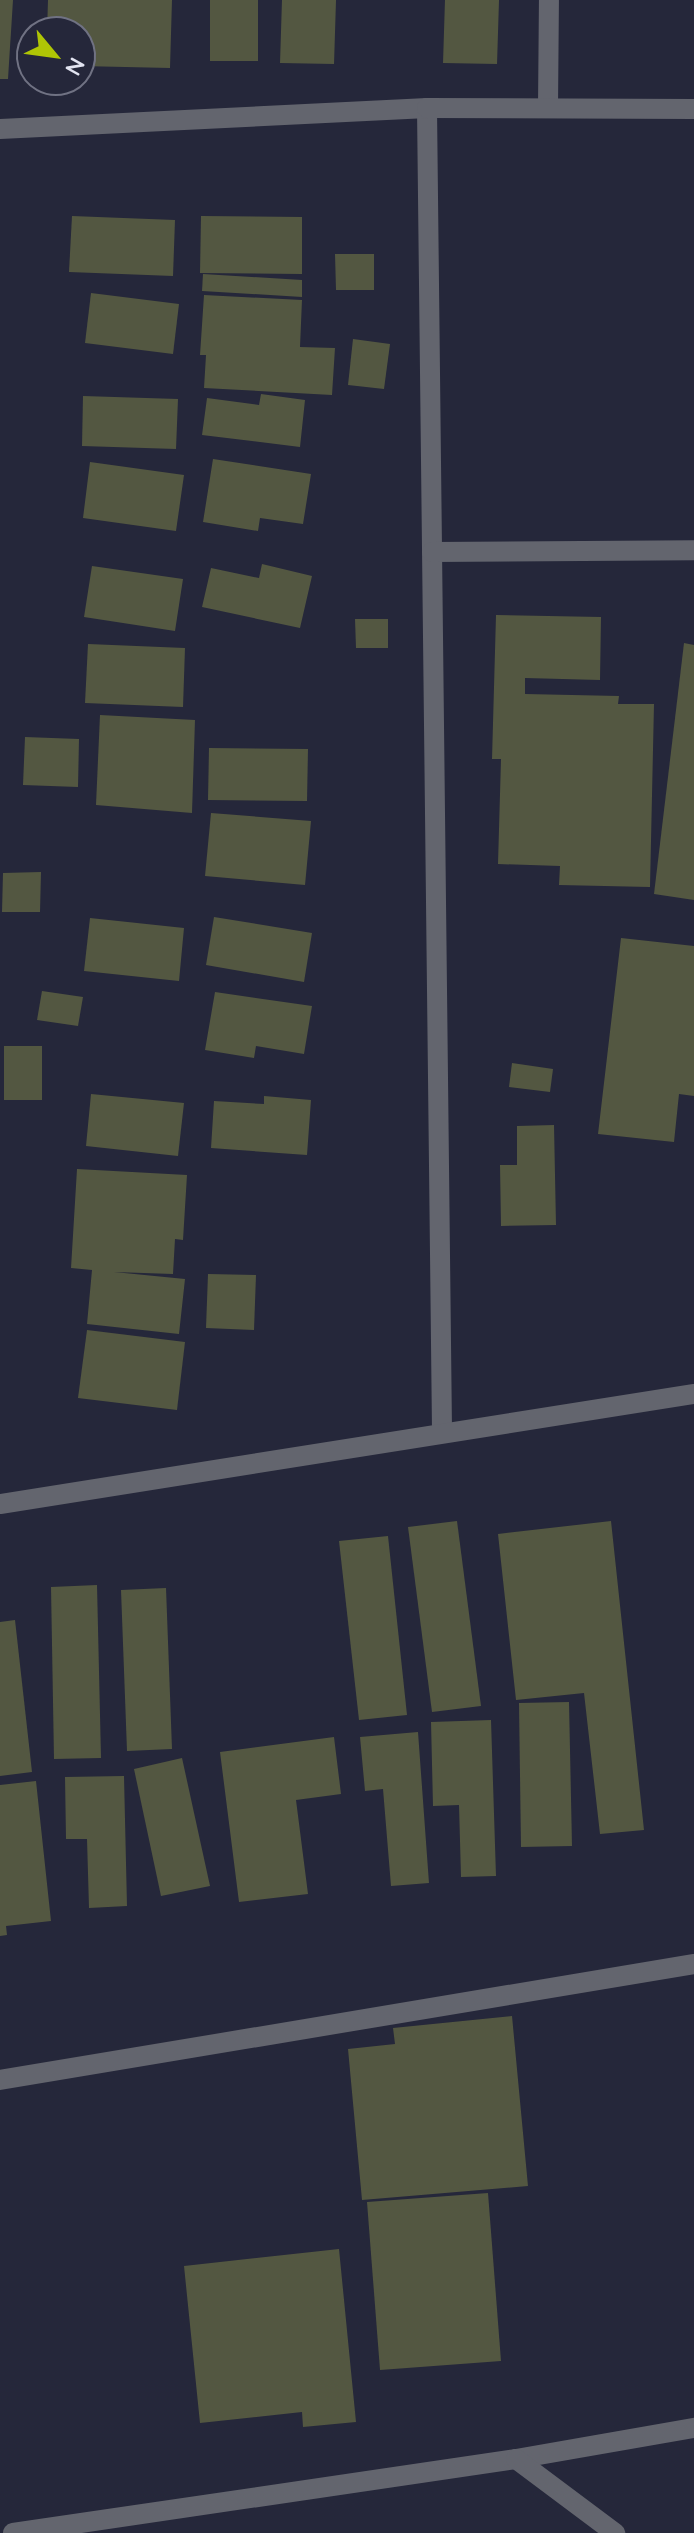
<!DOCTYPE html>
<html>
<head>
<meta charset="utf-8">
<style>
  body { margin:0 }
  #map { position:relative; width:694px; height:2533px; overflow:hidden; background:#25273a; font-family:Quicksand,sans-serif }
  div>[style] { position:absolute }
  .building>* { inset:0; background:#535741 }
  .minor>* { height:20px; margin:-10px; padding:0 10px; transform-origin:10px; border-radius:10px; background:#63656e }
  span { translate:-50% -50%; white-space:nowrap; text-align:center; line-height:1.15; -webkit-text-stroke:6px #25273a; paint-order:stroke }
  .north { position:absolute; left:16px; top:16px; width:80px; height:80px; box-sizing:border-box; background:#25273a; border:2px solid #707283; border-radius:50%; rotate:119deg; font-size:22px; font-weight:700; line-height:32px; text-align:center; color:#e1e3f0 }
  .north::after { content:''; display:block; margin:auto; width:28px; height:36px; background:#afc505; clip-path:polygon(50% 0,100% 100%,50% 72%,0 100%) }
</style>
</head>
<body>
<div id="map">
  <div class="building">
    <div style="clip-path:polygon(0 0,13px 0,8px 79px,0 79px)"></div>
    <div style="clip-path:polygon(48px 0,172px 0,170px 68px,80px 66px,80px 32px,47px 32px)"></div>
    <div style="clip-path:polygon(210px 0,258px 0,258px 61px,210px 61px)"></div>
    <div style="clip-path:polygon(282px 0,336px 0,334px 64px,280px 63px)"></div>
    <div style="clip-path:polygon(445px 0,499px 0,497px 64px,443px 63px)"></div>
    <div style="clip-path:polygon(72px 216px,175px 220px,173px 276px,69px 272px)"></div>
    <div style="clip-path:polygon(201px 216px,302px 217px,302px 274px,200px 273px)"></div>
    <div style="clip-path:polygon(335px 254px,374px 254px,374px 290px,336px 290px)"></div>
    <div style="clip-path:polygon(203px 274px,302px 280px,302px 297px,202px 291px)"></div>
    <div style="clip-path:polygon(91px 293px,179px 304px,173px 354px,85px 343px)"></div>
    <div style="clip-path:polygon(204px 295px,302px 300px,300px 347px,335px 348px,332px 395px,204px 388px,206px 355px,200px 355px)"></div>
    <div style="clip-path:polygon(353px 339px,390px 344px,384px 389px,348px 385px)"></div>
    <div style="clip-path:polygon(261px 394px,305px 400px,300px 447px,202px 435px,207px 398px,259px 405px)"></div>
    <div style="clip-path:polygon(83px 396px,178px 399px,176px 449px,82px 446px)"></div>
    <div style="clip-path:polygon(213px 459px,311px 474px,303px 524px,260px 518px,258px 531px,203px 522px)"></div>
    <div style="clip-path:polygon(90px 462px,184px 475px,176px 531px,83px 518px)"></div>
    <div style="clip-path:polygon(262px 564px,312px 576px,300px 628px,202px 607px,211px 568px,259px 578px)"></div>
    <div style="clip-path:polygon(92px 566px,183px 579px,175px 631px,84px 617px)"></div>
    <div style="clip-path:polygon(496px 615px,601px 617px,600px 680px,525px 678px,525px 694px,619px 696px,618px 704px,654px 704px,650px 887px,559px 885px,560px 866px,498px 864px,501px 759px,492px 759px)"></div>
    <div style="clip-path:polygon(355px 619px,388px 619px,388px 648px,356px 648px)"></div>
    <div style="clip-path:polygon(684px 643px,694px 645px,694px 900px,654px 894px)"></div>
    <div style="clip-path:polygon(88px 644px,185px 648px,183px 707px,85px 703px)"></div>
    <div style="clip-path:polygon(100px 715px,195px 720px,192px 813px,96px 805px)"></div>
    <div style="clip-path:polygon(25px 737px,79px 739px,78px 787px,23px 785px)"></div>
    <div style="clip-path:polygon(209px 748px,308px 749px,307px 801px,208px 800px)"></div>
    <div style="clip-path:polygon(211px 813px,311px 821px,305px 885px,205px 876px)"></div>
    <div style="clip-path:polygon(41px 872px,40px 912px,2px 912px,3px 873px)"></div>
    <div style="clip-path:polygon(214px 917px,312px 933px,304px 982px,206px 965px)"></div>
    <div style="clip-path:polygon(90px 918px,184px 928px,179px 981px,84px 971px)"></div>
    <div style="clip-path:polygon(621px 938px,694px 946px,694px 1096px,679px 1094px,674px 1142px,598px 1134px)"></div>
    <div style="clip-path:polygon(42px 991px,83px 997px,78px 1026px,37px 1020px)"></div>
    <div style="clip-path:polygon(215px 992px,312px 1006px,304px 1054px,256px 1046px,254px 1058px,205px 1050px)"></div>
    <div style="clip-path:polygon(4px 1046px,42px 1046px,42px 1100px,4px 1100px)"></div>
    <div style="clip-path:polygon(512px 1063px,553px 1069px,550px 1092px,509px 1087px)"></div>
    <div style="clip-path:polygon(91px 1094px,184px 1103px,178px 1156px,86px 1146px)"></div>
    <div style="clip-path:polygon(264px 1096px,311px 1100px,307px 1155px,211px 1148px,214px 1101px,264px 1104px)"></div>
    <div style="clip-path:polygon(554px 1125px,556px 1225px,501px 1226px,500px 1165px,517px 1165px,517px 1126px)"></div>
    <div style="clip-path:polygon(77px 1169px,187px 1175px,183px 1240px,175px 1239px,173px 1274px,114px 1272px,185px 1279px,179px 1334px,87px 1324px,92px 1270px,71px 1268px)"></div>
    <div style="clip-path:polygon(208px 1274px,256px 1275px,254px 1330px,206px 1328px)"></div>
    <div style="clip-path:polygon(87px 1330px,185px 1342px,177px 1410px,78px 1398px)"></div>
    <div style="clip-path:polygon(457px 1521px,481px 1706px,432px 1712px,408px 1527px)"></div>
    <div style="clip-path:polygon(611px 1521px,644px 1830px,600px 1834px,584px 1693px,516px 1700px,498px 1534px)"></div>
    <div style="clip-path:polygon(388px 1536px,407px 1715px,359px 1720px,339px 1541px)"></div>
    <div style="clip-path:polygon(97px 1585px,101px 1758px,54px 1759px,51px 1587px)"></div>
    <div style="clip-path:polygon(166px 1588px,172px 1749px,127px 1751px,121px 1590px)"></div>
    <div style="clip-path:polygon(15px 1620px,32px 1772px,0 1776px,0 1622px)"></div>
    <div style="clip-path:polygon(569px 1702px,572px 1846px,521px 1847px,519px 1703px)"></div>
    <div style="clip-path:polygon(491px 1720px,496px 1876px,461px 1877px,459px 1805px,433px 1806px,431px 1722px)"></div>
    <div style="clip-path:polygon(418px 1732px,429px 1883px,391px 1886px,383px 1789px,365px 1791px,360px 1737px)"></div>
    <div style="clip-path:polygon(334px 1737px,341px 1794px,296px 1800px,308px 1894px,239px 1902px,220px 1752px)"></div>
    <div style="clip-path:polygon(182px 1758px,210px 1886px,161px 1896px,134px 1769px)"></div>
    <div style="clip-path:polygon(124px 1776px,127px 1906px,89px 1908px,87px 1839px,66px 1839px,65px 1777px)"></div>
    <div style="clip-path:polygon(36px 1781px,51px 1921px,6px 1926px,7px 1935px,0 1936px,0 1785px)"></div>
    <div style="clip-path:polygon(512px 2016px,528px 2186px,362px 2200px,348px 2049px,395px 2044px,393px 2028px)"></div>
    <div style="clip-path:polygon(488px 2193px,501px 2361px,380px 2370px,367px 2202px)"></div>
    <div style="clip-path:polygon(339px 2249px,356px 2422px,303px 2427px,302px 2412px,200px 2423px,184px 2266px)"></div>
  </div>
  <div class="minor">
    <div style="left:427px;top:108px;width:1324px;rotate:89.35deg"></div>
    <div style="left:548px;top:108px;width:108px;rotate:-89.5deg"></div>
    <div style="left:0;top:129px;width:428px;rotate:-2.8deg"></div>
    <div style="left:427px;top:108px;width:267px;rotate:0.2deg"></div>
    <div style="left:432px;top:552px;width:262px;rotate:-0.4deg"></div>
    <div style="left:0;top:1504px;width:703px;rotate:-9.01deg"></div>
    <div style="left:0;top:2080px;width:704px;rotate:-9.49deg"></div>
    <div style="left:516px;top:2459px;width:181px;rotate:-9.9deg"></div>
    <div style="left:13px;top:2533px;width:508px;rotate:-8.37deg"></div>
    <div style="left:516px;top:2459px;width:124px;rotate:36.8deg"></div>
  </div>
  <div class="north">N</div>
</div>
</body>
</html>
